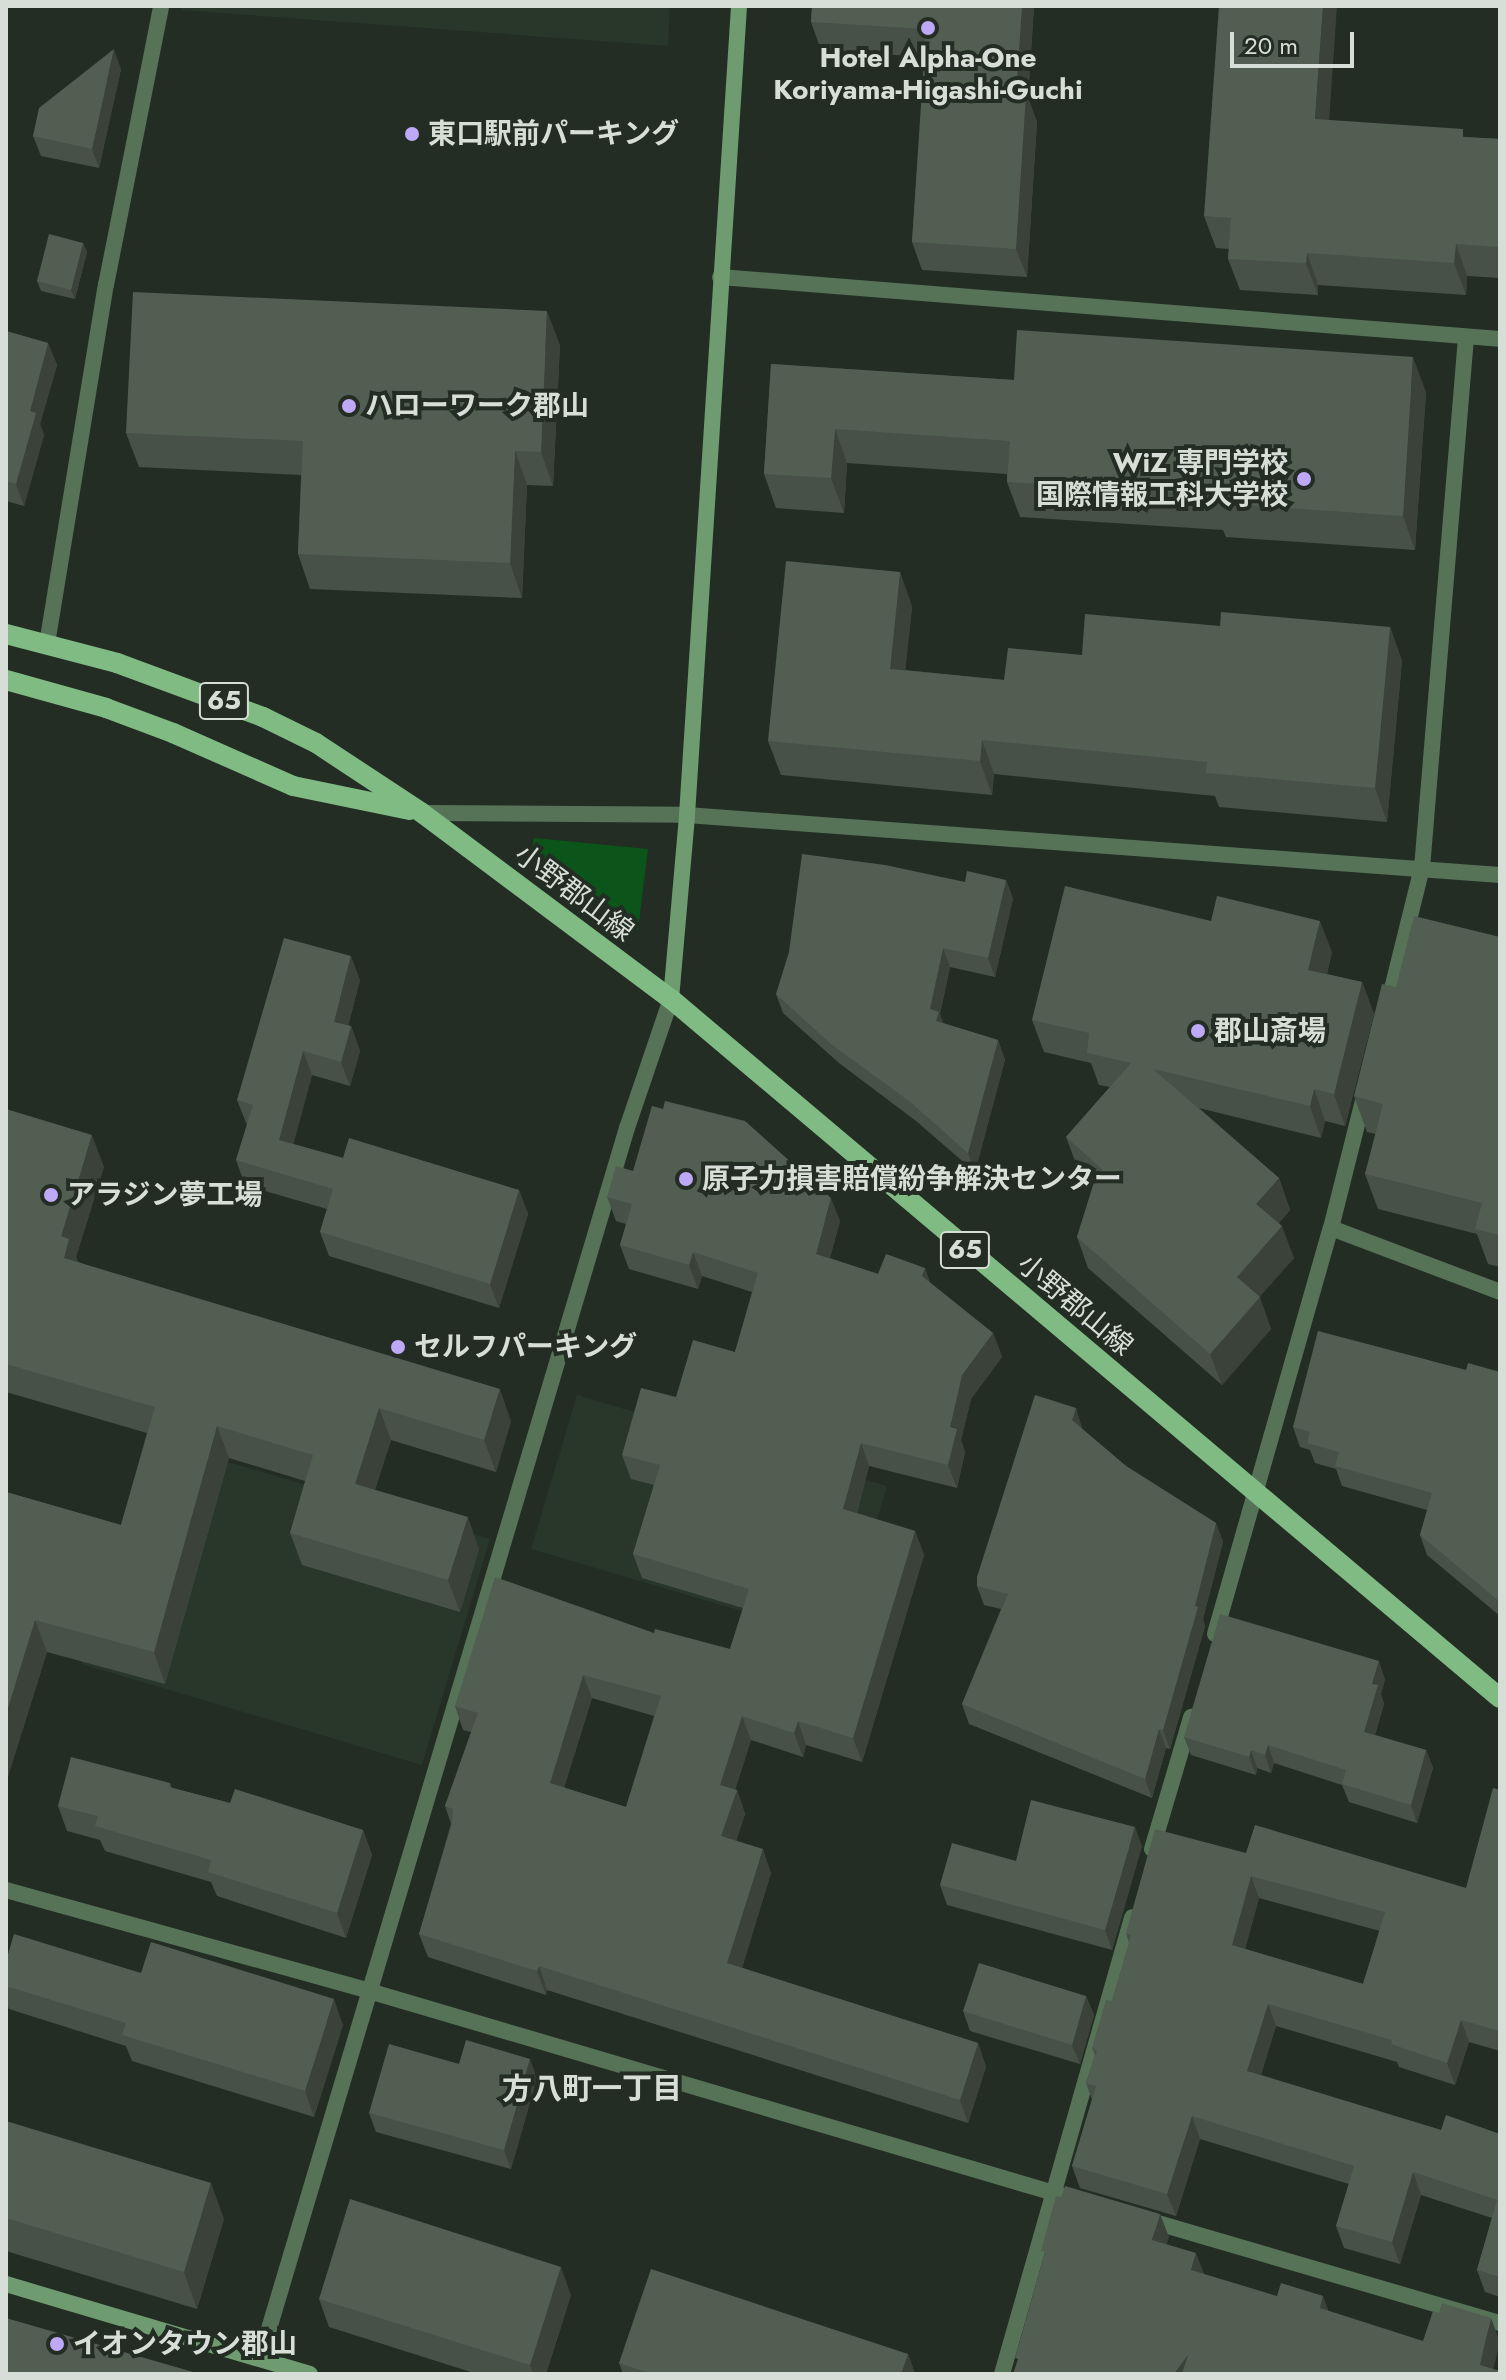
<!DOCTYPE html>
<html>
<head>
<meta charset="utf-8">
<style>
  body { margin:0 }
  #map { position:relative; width:1506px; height:2380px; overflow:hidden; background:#232d24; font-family:Jost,"Noto Sans JP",sans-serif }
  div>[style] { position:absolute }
  .built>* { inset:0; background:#283729 }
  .green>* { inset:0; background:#0b551a }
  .street>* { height:16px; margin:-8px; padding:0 8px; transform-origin:8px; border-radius:8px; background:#567357 }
  .secondary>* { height:16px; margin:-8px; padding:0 8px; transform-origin:8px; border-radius:8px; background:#6e9c70 }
  .primary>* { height:20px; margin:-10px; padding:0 10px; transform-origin:10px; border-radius:10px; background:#7fbb83 }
  .wall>* { inset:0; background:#475147 }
  .shaded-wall>* { inset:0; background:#3a423a }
  .building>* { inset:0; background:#535e53 }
  .dots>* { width:22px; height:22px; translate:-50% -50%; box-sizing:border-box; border:4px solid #232d24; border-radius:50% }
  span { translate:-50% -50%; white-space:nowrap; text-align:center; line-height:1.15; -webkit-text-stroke:8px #232d24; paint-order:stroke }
  .shield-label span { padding:2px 6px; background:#232d24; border:2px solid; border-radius:6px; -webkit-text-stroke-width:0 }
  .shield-label { font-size:26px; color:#d7ded7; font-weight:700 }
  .poi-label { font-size:28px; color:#d7ded7; font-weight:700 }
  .left { translate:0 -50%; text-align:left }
  .right { translate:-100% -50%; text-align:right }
  .street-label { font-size:28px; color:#d7ded7 }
  .neighbourhood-label { font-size:30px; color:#d7ded7; font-weight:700 }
  .frame { position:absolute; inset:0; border:8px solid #d7ded7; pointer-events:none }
  .scale { position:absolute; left:1230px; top:32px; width:124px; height:36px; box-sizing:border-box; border:4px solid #d7ded7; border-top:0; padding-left:10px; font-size:24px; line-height:28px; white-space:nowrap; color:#d7ded7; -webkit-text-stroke:6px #232d24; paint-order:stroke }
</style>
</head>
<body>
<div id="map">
  <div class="built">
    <div style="clip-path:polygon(182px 6px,670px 6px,668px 46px,181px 10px)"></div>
    <div style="clip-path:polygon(577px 1395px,887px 1486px,841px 1640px,531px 1549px)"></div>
    <div style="clip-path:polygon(150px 1439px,490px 1539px,422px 1765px,82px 1664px)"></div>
  </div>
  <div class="green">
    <div style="clip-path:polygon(534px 838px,648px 849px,638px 930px,532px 849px)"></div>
  </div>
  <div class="street">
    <div style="left:720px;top:277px;width:782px;rotate:4.54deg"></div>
    <div style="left:47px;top:644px;width:364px;rotate:-80.7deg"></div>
    <div style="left:106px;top:285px;width:284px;rotate:-78.8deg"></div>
    <div style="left:422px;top:813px;width:265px;rotate:0.4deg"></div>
    <div style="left:687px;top:815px;width:815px;rotate:4.22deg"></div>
    <div style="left:1388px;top:1005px;width:141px;rotate:-76.1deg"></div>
    <div style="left:1422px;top:868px;width:533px;rotate:-85.26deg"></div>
    <div style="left:1331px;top:1228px;width:181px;rotate:20.7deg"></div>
    <div style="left:1215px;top:1634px;width:422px;rotate:-74.1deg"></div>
    <div style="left:1331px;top:1228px;width:139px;rotate:-75.9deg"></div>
    <div style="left:1152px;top:1849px;width:138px;rotate:-73.5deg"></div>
    <div style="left:6px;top:1890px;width:377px;rotate:15.5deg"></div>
    <div style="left:369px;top:1991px;width:721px;rotate:16.43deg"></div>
    <div style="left:1144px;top:2219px;width:371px;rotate:16.3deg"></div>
    <div style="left:260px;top:2359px;width:1285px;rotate:-73.4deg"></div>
    <div style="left:627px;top:1128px;width:136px;rotate:-71.2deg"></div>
    <div style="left:1002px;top:2374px;width:475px;rotate:-74.1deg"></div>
  </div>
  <div class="secondary">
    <div style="left:671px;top:999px;width:185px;rotate:-85deg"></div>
    <div style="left:687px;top:815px;width:811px;rotate:-86.32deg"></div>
    <div style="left:6px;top:2284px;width:317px;rotate:16.5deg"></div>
  </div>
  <div class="primary">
    <div style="left:6px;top:634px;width:115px;rotate:14.6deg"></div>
    <div style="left:117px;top:663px;width:156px;rotate:20.3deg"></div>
    <div style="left:263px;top:717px;width:59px;rotate:26.1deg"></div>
    <div style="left:316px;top:743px;width:127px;rotate:33.4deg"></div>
    <div style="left:422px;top:813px;width:311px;rotate:36.8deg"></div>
    <div style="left:671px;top:999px;width:1084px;rotate:40.14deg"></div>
    <div style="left:6px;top:680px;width:104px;rotate:15.6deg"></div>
    <div style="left:106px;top:708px;width:72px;rotate:20.5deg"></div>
    <div style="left:173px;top:733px;width:131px;rotate:23.8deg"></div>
    <div style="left:293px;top:786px;width:119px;rotate:11.6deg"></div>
  </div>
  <div class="wall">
    <div style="clip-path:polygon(812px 6px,1034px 6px,1028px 98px,1037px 122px,1027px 277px,922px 270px,912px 242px,925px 57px,821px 50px,811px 22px)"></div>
    <div style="clip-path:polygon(121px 69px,99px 168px,41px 156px,33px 136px)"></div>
    <div style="clip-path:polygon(1329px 120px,1466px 137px,1500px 139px,1500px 278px,1467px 276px,1466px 295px,1318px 285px,1318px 295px,1240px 290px,1228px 259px,1229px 249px,1216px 248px,1204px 216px)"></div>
    <div style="clip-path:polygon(83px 243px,87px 252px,75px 299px,41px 291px,37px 281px)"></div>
    <div style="clip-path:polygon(6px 331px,48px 343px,57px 365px,40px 424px,44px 435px,24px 506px,6px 501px)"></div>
    <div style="clip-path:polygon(560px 345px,553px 486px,527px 485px,522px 598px,310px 589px,298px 554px,301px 475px,139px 467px,126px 433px)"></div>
    <div style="clip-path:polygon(771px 364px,1014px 380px,1426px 392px,1415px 550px,1226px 537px,1223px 530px,1020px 517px,1007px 482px,1007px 474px,847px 463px,844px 513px,776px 508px,764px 474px)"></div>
    <div style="clip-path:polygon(900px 572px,912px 607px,905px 670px,1004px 680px,1082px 655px,1220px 626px,1390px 627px,1402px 661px,1387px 822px,1219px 807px,1215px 796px,994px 774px,992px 795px,781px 775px,768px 741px)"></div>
    <div style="clip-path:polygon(1006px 880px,1013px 899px,995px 977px,950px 967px,940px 1014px,943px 1023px,998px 1040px,1005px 1060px,975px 1172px,916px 1121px,839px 1063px,783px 1013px,776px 994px,965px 882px)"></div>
    <div style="clip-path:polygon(1500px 937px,1500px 1267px,1488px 1264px,1477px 1234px,1378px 1209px,1365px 1174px,1376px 1134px,1367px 1132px,1354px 1096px,1396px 987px)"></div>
    <div style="clip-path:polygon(1332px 952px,1327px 974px,1362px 982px,1374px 1014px,1345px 1126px,1325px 1121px,1321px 1138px,1199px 1108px,1279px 1178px,1290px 1210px,1279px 1223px,1294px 1258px,1259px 1297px,1271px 1329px,1222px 1385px,1088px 1268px,1077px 1237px,1094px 1183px,1078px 1169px,1066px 1137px,1110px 1087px,1099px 1085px,1091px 1063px,1044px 1052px,1032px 1020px)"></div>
    <div style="clip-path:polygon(360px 980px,348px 1026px,351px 1026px,360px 1051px,350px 1086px,312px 1075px,293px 1144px,343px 1158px,519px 1190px,528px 1214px,499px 1308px,329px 1256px,320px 1232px,327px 1209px,245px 1185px,236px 1160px,247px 1125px,237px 1100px)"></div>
    <div style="clip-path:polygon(6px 1109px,104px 1167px,76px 1257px,78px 1262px,511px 1421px,496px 1472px,391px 1440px,375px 1490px,479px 1549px,460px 1612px,302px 1565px,290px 1533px,305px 1481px,229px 1458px,165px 1684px,47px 1652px,6px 1783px,6px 1492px,121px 1525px,147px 1433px,6px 1392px)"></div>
    <div style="clip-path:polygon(evenodd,607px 1197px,840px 1221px,830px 1258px,878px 1274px,925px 1268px,930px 1283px,993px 1333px,1002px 1357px,971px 1399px,961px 1440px,965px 1452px,957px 1488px,869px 1466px,857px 1513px,915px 1531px,924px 1555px,862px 1762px,806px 1745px,803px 1757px,751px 1740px,735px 1790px,737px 1790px,745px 1814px,736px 1841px,771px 1873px,742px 1968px,978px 2043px,986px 2067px,968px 2123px,547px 1990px,546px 1995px,428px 1957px,419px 1934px,451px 1824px,445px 1806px,471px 1732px,463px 1730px,455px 1706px,654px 1633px,730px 1649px,743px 1608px,642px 1578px,633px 1554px,654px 1485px,631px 1479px,622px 1455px,676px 1397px,735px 1352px,752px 1292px,702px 1276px,698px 1289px,629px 1269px,620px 1245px,626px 1224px,616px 1221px,607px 1197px,592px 1698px,654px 1716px,626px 1807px,564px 1788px,592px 1698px)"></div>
    <div style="clip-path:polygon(1466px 1370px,1500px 1372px,1500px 1616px,1427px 1555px,1420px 1535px,1427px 1510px,1342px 1486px,1336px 1469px,1315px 1463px,1310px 1450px,1300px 1447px,1293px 1427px)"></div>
    <div style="clip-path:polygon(1076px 1408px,1082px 1429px,1126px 1466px,1216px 1523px,1223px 1542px,1203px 1619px,1205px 1626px,1170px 1749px,1166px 1748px,1152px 1798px,969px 1724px,962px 1704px,1001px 1609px,984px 1605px,977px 1586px)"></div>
    <div style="clip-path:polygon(1385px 1679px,1381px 1694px,1384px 1704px,1375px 1735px,1426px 1750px,1433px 1768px,1417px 1823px,1349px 1802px,1342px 1785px,1274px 1763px,1271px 1773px,1257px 1768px,1256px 1775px,1191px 1755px,1184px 1737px)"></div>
    <div style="clip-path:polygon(170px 1783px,172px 1788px,230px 1803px,363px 1830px,372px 1855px,346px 1938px,217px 1896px,211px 1882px,105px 1851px,100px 1840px,67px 1831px,58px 1806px)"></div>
    <div style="clip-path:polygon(evenodd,1500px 1790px,1500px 2051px,1469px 2042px,1455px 2085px,1399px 2067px,1397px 2062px,1276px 2026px,1261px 2075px,1441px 2130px,1500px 2134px,1500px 2297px,1485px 2292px,1477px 2270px,1492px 2218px,1421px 2195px,1400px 2264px,1344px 2248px,1336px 2226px,1349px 2184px,1200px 2139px,1176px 2216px,1080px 2188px,1072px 2166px,1092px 2100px,1086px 2083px,1095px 2055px,1092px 2048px,1112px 2001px,1129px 1943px,1126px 1933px,1246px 1853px,1466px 1888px,1500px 1790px,1259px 1898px,1380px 1931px,1363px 1984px,1245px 1949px,1259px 1898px)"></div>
    <div style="clip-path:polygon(1142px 1846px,1112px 1950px,947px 1905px,940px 1885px,1016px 1861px)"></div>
    <div style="clip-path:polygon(6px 1961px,141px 1973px,343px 2025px,314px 2117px,132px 2061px,126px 2046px,9px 2009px,6px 2002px)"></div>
    <div style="clip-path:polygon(1086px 1996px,1094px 2015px,1080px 2064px,970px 2031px,963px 2011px)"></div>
    <div style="clip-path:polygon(537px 2078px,511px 2169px,376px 2132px,369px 2113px)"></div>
    <div style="clip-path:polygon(6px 2121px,224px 2219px,197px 2309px,6px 2251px)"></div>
    <div style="clip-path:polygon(571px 2295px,546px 2374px,477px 2374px,329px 2327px,319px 2299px)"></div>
    <div style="clip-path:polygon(908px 2354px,915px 2374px,623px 2374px,619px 2363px)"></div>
  </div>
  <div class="shaded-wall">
    <div style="clip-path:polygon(1022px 6px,1034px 6px,1028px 98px,1037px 122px,1027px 277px,1016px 249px,1016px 93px)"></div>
    <div style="clip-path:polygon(1323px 6px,1337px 6px,1327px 151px,1315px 119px)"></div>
    <div style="clip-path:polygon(114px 49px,121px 69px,99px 168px,92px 149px)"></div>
    <div style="clip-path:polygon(83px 243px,87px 252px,75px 299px,71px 290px)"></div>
    <div style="clip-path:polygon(1456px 244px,1467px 276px,1466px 295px,1454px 263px)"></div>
    <div style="clip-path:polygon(1307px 253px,1318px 285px,1318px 295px,1306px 263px)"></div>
    <div style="clip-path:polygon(547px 311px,560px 345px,553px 486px,541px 452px)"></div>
    <div style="clip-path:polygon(48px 343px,57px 365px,40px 424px,44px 435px,24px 506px,16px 484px,30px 411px)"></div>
    <div style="clip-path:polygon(1413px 357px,1426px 392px,1415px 550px,1403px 516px)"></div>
    <div style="clip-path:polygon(835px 429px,847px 463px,844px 513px,831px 478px)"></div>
    <div style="clip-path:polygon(515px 451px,527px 485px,522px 598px,510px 563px)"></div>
    <div style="clip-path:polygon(900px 572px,912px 607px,902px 703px,890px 669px)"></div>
    <div style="clip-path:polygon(1390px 627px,1402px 661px,1387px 822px,1375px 788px)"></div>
    <div style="clip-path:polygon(982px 740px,994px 774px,992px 795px,980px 761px)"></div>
    <div style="clip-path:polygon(1006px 880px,1013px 899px,995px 977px,988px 958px)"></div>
    <div style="clip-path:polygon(1320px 921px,1332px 952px,1320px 1001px,1308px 970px)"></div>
    <div style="clip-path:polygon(943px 948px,950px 967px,940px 1014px,946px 1031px,943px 1040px,930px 1009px)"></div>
    <div style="clip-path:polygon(351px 956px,360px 980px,343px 1046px,334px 1022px)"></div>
    <div style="clip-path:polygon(1362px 982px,1374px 1014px,1345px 1126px,1334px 1094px)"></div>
    <div style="clip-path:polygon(351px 1026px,360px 1051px,350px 1086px,341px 1062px)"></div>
    <div style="clip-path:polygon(998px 1040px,1005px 1060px,975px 1172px,968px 1153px)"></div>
    <div style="clip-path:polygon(303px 1051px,312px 1075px,288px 1165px,279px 1140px)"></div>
    <div style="clip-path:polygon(1314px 1089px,1325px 1121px,1321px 1138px,1310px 1106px)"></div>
    <div style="clip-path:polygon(92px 1135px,104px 1167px,76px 1257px,81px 1270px,64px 1258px,61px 1236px)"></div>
    <div style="clip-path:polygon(1279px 1178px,1290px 1210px,1268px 1235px,1256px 1204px)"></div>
    <div style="clip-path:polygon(519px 1190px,528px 1214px,499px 1308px,490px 1284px)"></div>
    <div style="clip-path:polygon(831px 1198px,840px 1221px,824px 1278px,816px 1254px)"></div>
    <div style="clip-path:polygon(1282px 1226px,1294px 1258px,1249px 1309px,1237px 1277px)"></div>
    <div style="clip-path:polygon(693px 1252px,702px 1276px,698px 1289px,689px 1265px)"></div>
    <div style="clip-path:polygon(925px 1268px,933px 1292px,922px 1276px)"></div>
    <div style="clip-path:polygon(1260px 1297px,1271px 1329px,1222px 1385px,1210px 1354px)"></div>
    <div style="clip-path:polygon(993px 1333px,1002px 1357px,971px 1399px,961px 1440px,965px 1452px,957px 1488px,948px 1465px,950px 1427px,962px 1375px)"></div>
    <div style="clip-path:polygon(500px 1389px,511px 1421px,496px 1472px,484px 1440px)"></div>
    <div style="clip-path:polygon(379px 1408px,391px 1440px,366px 1516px,355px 1484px)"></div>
    <div style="clip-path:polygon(1076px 1408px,1082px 1428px,1079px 1440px,1072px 1420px)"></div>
    <div style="clip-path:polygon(217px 1426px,229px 1458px,165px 1684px,154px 1652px)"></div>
    <div style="clip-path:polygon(861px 1443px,869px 1466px,851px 1533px,843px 1509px)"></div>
    <div style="clip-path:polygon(468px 1517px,479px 1549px,460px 1612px,448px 1580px)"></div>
    <div style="clip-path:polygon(1216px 1523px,1223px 1542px,1203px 1619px,1205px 1626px,1170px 1749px,1163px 1730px)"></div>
    <div style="clip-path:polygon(915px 1531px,924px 1555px,862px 1762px,853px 1738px)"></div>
    <div style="clip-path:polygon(35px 1620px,47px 1652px,6px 1783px,6px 1714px)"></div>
    <div style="clip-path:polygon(1379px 1661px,1385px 1679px,1381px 1694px,1384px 1704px,1370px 1750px,1364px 1732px,1372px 1684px)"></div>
    <div style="clip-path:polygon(583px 1675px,592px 1698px,558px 1807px,550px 1783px)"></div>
    <div style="clip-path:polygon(742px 1716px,751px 1740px,729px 1809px,720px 1785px)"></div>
    <div style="clip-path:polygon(798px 1721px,806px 1745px,803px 1757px,794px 1733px)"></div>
    <div style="clip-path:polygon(1159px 1729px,1166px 1748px,1152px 1798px,1145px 1779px)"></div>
    <div style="clip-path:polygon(1268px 1745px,1274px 1763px,1271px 1773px,1265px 1755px)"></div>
    <div style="clip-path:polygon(1251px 1750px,1257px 1768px,1256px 1775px,1249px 1757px)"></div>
    <div style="clip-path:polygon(1426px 1750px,1433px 1768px,1417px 1823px,1411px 1805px)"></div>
    <div style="clip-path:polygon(737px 1790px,745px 1814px,730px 1860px,721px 1836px)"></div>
    <div style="clip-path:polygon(1135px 1827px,1142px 1846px,1112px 1950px,1105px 1930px)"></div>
    <div style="clip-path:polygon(363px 1830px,372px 1855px,346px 1938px,337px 1913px)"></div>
    <div style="clip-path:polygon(763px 1849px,771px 1873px,736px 1987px,727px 1963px)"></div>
    <div style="clip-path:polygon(1251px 1876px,1259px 1898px,1240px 1967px,1232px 1945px)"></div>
    <div style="clip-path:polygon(539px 1966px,547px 1990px,546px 1995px,537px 1971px)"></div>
    <div style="clip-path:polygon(1086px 1996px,1094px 2015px,1080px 2064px,1072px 2045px)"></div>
    <div style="clip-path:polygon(334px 1999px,343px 2025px,314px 2117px,305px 2091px)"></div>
    <div style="clip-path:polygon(1268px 2004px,1276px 2026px,1255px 2093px,1247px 2071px)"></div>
    <div style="clip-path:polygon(1461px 2020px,1469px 2042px,1455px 2085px,1447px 2063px)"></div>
    <div style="clip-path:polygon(978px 2043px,986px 2067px,968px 2123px,960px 2100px)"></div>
    <div style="clip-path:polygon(530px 2059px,537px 2078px,511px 2169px,504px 2150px)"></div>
    <div style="clip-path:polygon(1192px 2116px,1200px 2139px,1176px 2216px,1167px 2194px)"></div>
    <div style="clip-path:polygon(1413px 2172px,1421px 2195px,1400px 2264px,1392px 2242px)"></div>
    <div style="clip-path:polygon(211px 2183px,224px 2219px,197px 2309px,184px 2272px)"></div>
    <div style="clip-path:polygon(1160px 2214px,1169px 2237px,1161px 2263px,1152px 2240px)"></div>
    <div style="clip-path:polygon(1196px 2253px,1205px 2276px,1191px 2270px)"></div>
    <div style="clip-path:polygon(561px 2267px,571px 2295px,546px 2374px,533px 2374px,530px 2365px)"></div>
    <div style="clip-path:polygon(1323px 2296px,1332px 2320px,1320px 2308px)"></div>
    <div style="clip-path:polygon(1491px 2318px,1500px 2342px,1492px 2374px,1480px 2365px)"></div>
    <div style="clip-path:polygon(908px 2354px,915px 2374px,901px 2374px)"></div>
    <div style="clip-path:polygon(1188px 2355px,1195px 2374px,1174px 2374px)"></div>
  </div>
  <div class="building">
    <div style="clip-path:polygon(812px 6px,1022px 6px,1016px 93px,1026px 94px,1016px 249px,912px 242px,926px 29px,811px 22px)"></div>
    <div style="clip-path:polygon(1219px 6px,1323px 6px,1315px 119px,1463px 129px,1463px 137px,1500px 139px,1500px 247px,1456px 244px,1454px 263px,1307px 253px,1306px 263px,1228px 259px,1231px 218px,1204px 216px)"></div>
    <div style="clip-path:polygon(1500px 21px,1500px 80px,1498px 80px)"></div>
    <div style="clip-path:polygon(114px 49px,92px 149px,33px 136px,39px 108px)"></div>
    <div style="clip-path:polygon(49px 234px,83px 243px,71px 290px,37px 281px)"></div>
    <div style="clip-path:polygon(133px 292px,547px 311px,541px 452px,515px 451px,510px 563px,298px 554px,303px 441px,126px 433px)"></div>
    <div style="clip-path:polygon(1017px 330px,1413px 357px,1403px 516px,1213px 503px,1214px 495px,1007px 482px,1010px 441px,835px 429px,831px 478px,764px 474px,771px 364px,1014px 380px)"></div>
    <div style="clip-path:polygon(6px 331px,48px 343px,30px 411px,36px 413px,16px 484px,6px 481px)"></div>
    <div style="clip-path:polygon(786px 561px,900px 572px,890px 669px,1004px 680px,1008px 648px,1082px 655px,1085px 614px,1220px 626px,1221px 612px,1390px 627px,1375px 788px,1206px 773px,1207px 762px,982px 740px,980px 761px,768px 741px)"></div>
    <div style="clip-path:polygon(802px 854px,885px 865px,965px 882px,967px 871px,1006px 880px,988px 958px,943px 948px,930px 1009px,939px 1012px,936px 1021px,998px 1040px,968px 1153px,909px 1101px,831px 1044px,776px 994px,789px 952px)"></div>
    <div style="clip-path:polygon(1065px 886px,1211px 921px,1217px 896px,1320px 921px,1308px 970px,1362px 982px,1334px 1094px,1314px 1089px,1310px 1106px,1153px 1069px,1279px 1178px,1256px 1204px,1282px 1226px,1237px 1277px,1260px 1297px,1210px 1354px,1077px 1237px,1095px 1179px,1103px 1170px,1066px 1137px,1131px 1063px,1087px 1053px,1089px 1033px,1032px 1020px)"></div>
    <div style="clip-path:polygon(1414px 916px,1500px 937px,1500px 1235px,1475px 1229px,1482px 1203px,1365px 1174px,1383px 1104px,1354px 1096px,1382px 984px,1396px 987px)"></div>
    <div style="clip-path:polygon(284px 938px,351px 956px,334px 1022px,351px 1026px,341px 1062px,303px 1051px,279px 1140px,343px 1158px,349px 1138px,519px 1190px,490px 1284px,320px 1232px,333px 1189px,236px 1160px,253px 1105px,237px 1100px)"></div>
    <div style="clip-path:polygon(evenodd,665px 1101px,745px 1121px,831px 1198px,816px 1254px,878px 1274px,886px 1254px,925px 1268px,922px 1276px,993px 1333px,962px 1375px,950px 1427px,957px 1429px,948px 1465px,861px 1443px,843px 1509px,915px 1531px,853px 1738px,798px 1721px,794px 1733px,742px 1716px,720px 1785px,737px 1790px,721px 1836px,763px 1849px,727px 1963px,978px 2043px,960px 2100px,539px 1966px,537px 1971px,419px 1934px,452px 1823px,453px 1809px,445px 1806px,478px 1713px,455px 1706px,495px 1577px,654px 1633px,655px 1629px,730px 1649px,749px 1589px,633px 1554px,660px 1465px,622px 1455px,641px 1388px,676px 1397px,693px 1340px,735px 1352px,758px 1273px,693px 1252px,689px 1265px,620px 1245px,632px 1204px,607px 1197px,616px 1166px,633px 1171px,652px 1106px,663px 1109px,665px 1101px,583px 1675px,661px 1696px,626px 1807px,550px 1783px,583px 1675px)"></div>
    <div style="clip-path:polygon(6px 1109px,92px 1135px,61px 1236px,69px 1239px,64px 1258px,500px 1389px,484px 1440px,379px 1408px,355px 1484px,468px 1517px,448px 1580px,290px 1533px,313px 1455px,217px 1426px,154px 1652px,35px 1620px,6px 1714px,6px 1492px,121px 1525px,155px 1407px,6px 1364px)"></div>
    <div style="clip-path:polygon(1318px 1331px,1466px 1370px,1468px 1363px,1500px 1372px,1500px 1602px,1420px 1535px,1432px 1493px,1335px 1466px,1339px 1452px,1307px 1443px,1310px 1432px,1293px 1427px)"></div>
    <div style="clip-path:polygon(1035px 1395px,1076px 1408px,1072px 1420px,1126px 1466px,1216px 1523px,1195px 1606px,1198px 1607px,1163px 1730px,1159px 1729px,1145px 1779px,962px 1704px,1008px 1594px,977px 1586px,977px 1577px)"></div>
    <div style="clip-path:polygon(1220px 1614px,1379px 1661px,1372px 1684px,1378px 1685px,1364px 1732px,1426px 1750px,1411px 1805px,1342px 1784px,1346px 1770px,1268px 1745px,1265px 1755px,1251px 1750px,1249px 1757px,1184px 1737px)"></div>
    <div style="clip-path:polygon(71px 1757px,170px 1783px,169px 1787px,230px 1803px,235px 1789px,363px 1830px,337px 1913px,208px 1872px,211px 1860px,95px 1826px,98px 1816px,58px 1806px)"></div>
    <div style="clip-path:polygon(evenodd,1493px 1788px,1500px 1790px,1500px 2031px,1461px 2020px,1447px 2063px,1391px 2044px,1392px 2040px,1268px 2004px,1247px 2071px,1441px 2130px,1446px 2115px,1500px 2134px,1500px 2277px,1477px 2270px,1497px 2200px,1413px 2172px,1392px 2242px,1336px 2226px,1354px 2166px,1192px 2116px,1167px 2194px,1072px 2166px,1096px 2086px,1086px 2083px,1097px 2050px,1092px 2048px,1106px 2000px,1112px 2001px,1131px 1935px,1126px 1933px,1155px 1829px,1246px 1853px,1255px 1825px,1466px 1888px,1493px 1788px,1251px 1876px,1385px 1912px,1363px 1984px,1232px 1945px,1251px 1876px)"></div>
    <div style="clip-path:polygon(1031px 1800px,1135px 1827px,1105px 1930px,940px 1885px,952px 1843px,1016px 1861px)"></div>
    <div style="clip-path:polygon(14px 1934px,141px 1973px,151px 1942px,334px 1999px,305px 2091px,122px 2035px,126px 2023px,6px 1986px,6px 1961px)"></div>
    <div style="clip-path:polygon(979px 1963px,1086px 1996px,1072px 2045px,963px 2011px)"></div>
    <div style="clip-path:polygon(466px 2040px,530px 2059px,504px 2150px,369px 2113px,389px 2044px,459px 2064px)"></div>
    <div style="clip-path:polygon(6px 2121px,211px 2183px,184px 2272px,6px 2218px)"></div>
    <div style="clip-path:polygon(1065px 2186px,1160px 2214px,1152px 2240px,1196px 2253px,1191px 2270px,1277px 2296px,1281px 2283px,1323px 2296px,1320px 2308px,1423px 2341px,1433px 2311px,1439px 2313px,1442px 2303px,1491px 2318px,1480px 2365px,1500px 2371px,1500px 2374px,1182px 2374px,1188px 2355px,1174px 2374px,1013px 2374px,1018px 2359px,1015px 2358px,1045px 2252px,1041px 2251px,1056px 2196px,1061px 2197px)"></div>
    <div style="clip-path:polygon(350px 2199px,561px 2267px,530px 2365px,319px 2299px)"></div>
    <div style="clip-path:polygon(651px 2269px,908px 2354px,901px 2374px,652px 2374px,619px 2363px)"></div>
    <div style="clip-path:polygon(6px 2318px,200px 2374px,6px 2374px)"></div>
  </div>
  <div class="dots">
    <div style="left:928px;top:28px;background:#bda9f5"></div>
    <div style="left:412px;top:134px;background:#bda9f5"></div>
    <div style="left:349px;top:406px;background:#bda9f5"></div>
    <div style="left:1304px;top:479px;background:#bda9f5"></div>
    <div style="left:1198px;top:1031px;background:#bda9f5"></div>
    <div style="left:686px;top:1179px;background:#bda9f5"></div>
    <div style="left:51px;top:1195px;background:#bda9f5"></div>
    <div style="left:398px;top:1347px;background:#bda9f5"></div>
    <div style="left:57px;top:2344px;background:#bda9f5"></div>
  </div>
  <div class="shield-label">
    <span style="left:224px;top:701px">65</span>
    <span style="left:965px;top:1250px">65</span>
  </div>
  <div class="poi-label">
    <span style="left:928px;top:74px">Hotel Alpha-One<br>Koriyama-Higashi-Guchi</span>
    <span class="left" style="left:428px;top:134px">東口駅前パーキング</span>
    <span class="left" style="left:365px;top:406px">ハローワーク郡山</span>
    <span class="right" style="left:1288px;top:479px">WiZ 専門学校<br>国際情報工科大学校</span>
    <span class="left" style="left:1214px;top:1031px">郡山斎場</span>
    <span class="left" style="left:702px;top:1179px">原子力損害賠償紛争解決センター</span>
    <span class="left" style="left:67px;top:1195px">アラジン夢工場</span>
    <span class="left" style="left:414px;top:1347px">セルフパーキング</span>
    <span class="left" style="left:73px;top:2344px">イオンタウン郡山</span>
  </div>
  <div class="street-label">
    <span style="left:574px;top:893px;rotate:37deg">小野郡山線</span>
    <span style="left:1075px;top:1305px;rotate:40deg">小野郡山線</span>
  </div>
  <div class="neighbourhood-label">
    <span style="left:592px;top:2089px">方八町一丁目</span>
  </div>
  <div class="frame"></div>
  <div class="scale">20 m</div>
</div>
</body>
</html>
